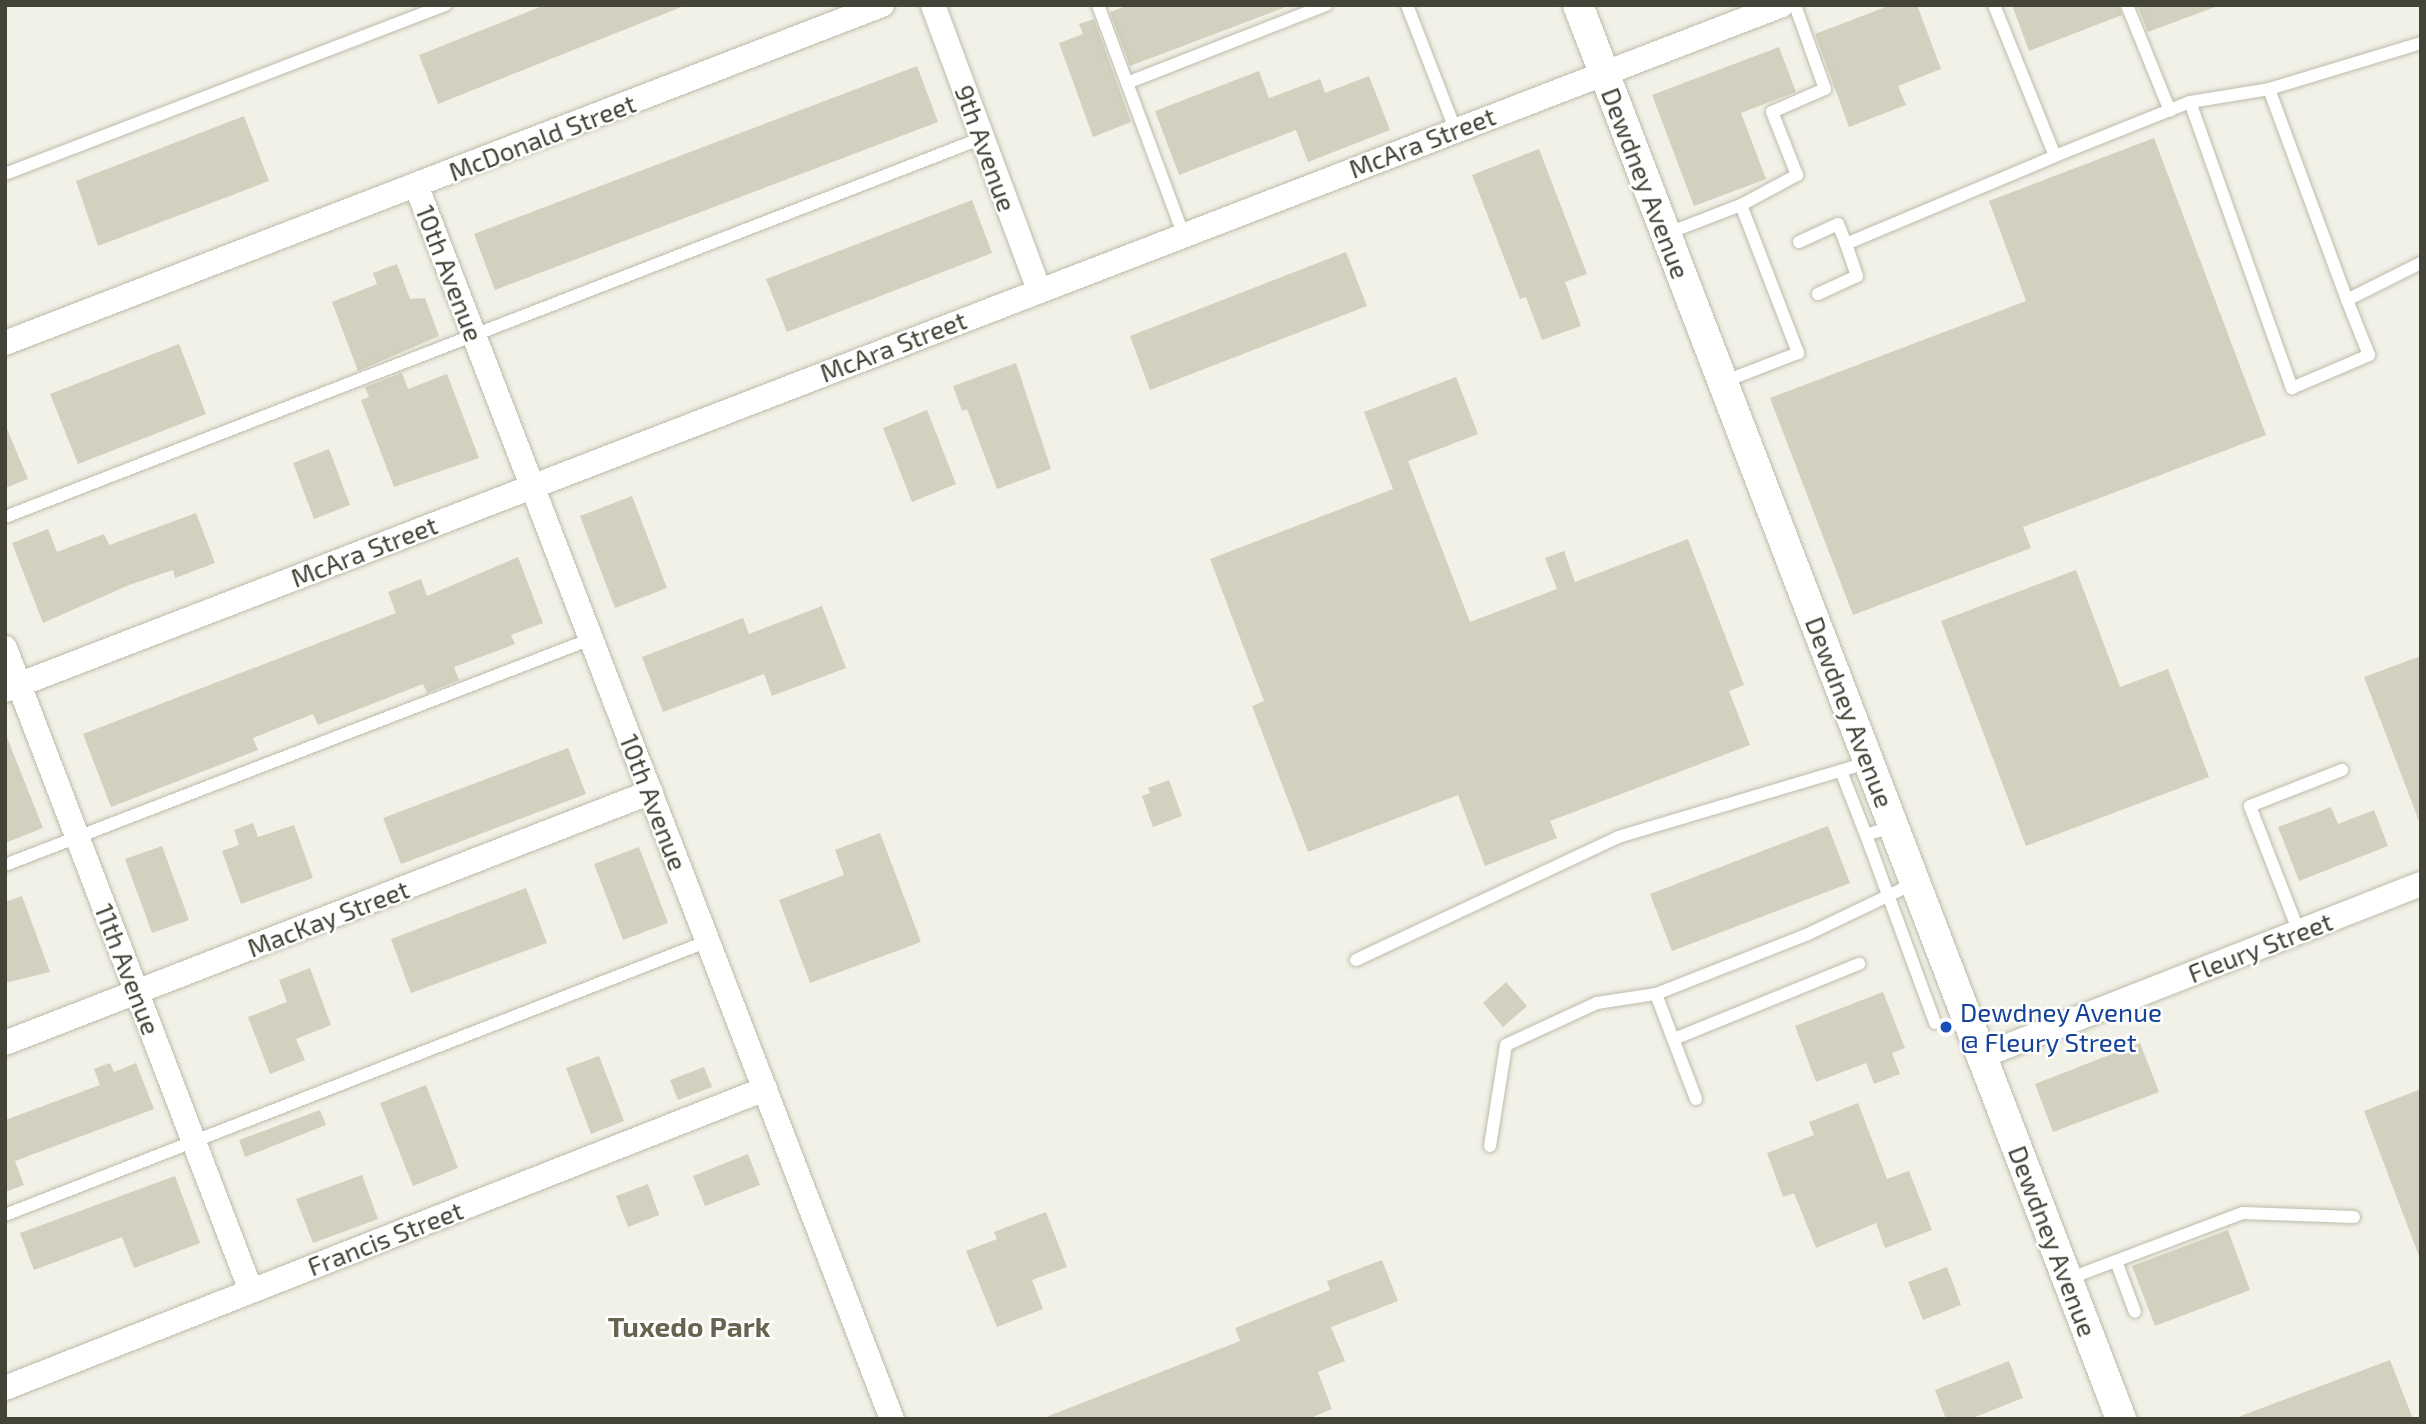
<!DOCTYPE html>
<html>
<head>
<meta charset="utf-8">
<style>
  body { margin:0 }
  #map { position:relative; width:2426px; height:1424px; overflow:hidden; background:#f2f1e7; font-family:"Exo 2",sans-serif }
  div>[style] { position:absolute }
  .building>* { inset:0; background:#d2d0be }
  .roads { filter:drop-shadow(0 0 2px #bdbbab) drop-shadow(0 0 2px #bdbbab) }
  .service>* { height:12px; margin:-6px; padding:0 6px; transform-origin:6px; border-radius:6px; background:#fff }
  .minor>* { height:24px; margin:-12px; padding:0 12px; transform-origin:12px; border-radius:12px; background:#fff }
  .tertiary>* { height:30px; margin:-15px; padding:0 15px; transform-origin:15px; border-radius:15px; background:#fff }
  .dots>* { width:19px; height:19px; translate:-50% -50%; box-sizing:border-box; border:4px solid #fff; border-radius:50% }
  span { translate:-50% -50%; white-space:nowrap; text-align:center; line-height:1.15; -webkit-text-stroke:5px #fff; paint-order:stroke }
  .street-label { font-size:26px; color:#444337 }
  .transit-label { font-size:26px; color:#164399 }
  .left { translate:0 -50%; text-align:left }
  .neighbourhood-label { font-size:28px; color:#66634f; font-weight:700 }
  .frame { position:absolute; inset:0; border:7px solid #444337; pointer-events:none }
</style>
</head>
<body>
<div id="map">
  <div class="building">
    <div style="clip-path:polygon(545px 5px,684px 6px,438px 104px,419px 55px)"></div>
    <div style="clip-path:polygon(1129px 5px,1286px 5px,1286px 7px,1130px 66px,1110px 12px)"></div>
    <div style="clip-path:polygon(1891px 5px,1917px 5px,1941px 69px,1898px 86px,1906px 105px,1849px 127px,1815px 34px)"></div>
    <div style="clip-path:polygon(2012px 5px,2118px 5px,2122px 15px,2029px 51px)"></div>
    <div style="clip-path:polygon(2137px 5px,2215px 5px,2215px 7px,2148px 32px)"></div>
    <div style="clip-path:polygon(1094px 19px,1131px 122px,1093px 137px,1059px 43px,1083px 34px,1079px 24px)"></div>
    <div style="clip-path:polygon(1779px 47px,1796px 92px,1741px 113px,1766px 179px,1694px 206px,1652px 95px)"></div>
    <div style="clip-path:polygon(917px 66px,938px 122px,495px 290px,474px 234px)"></div>
    <div style="clip-path:polygon(1259px 71px,1269px 98px,1320px 79px,1325px 93px,1369px 76px,1390px 130px,1308px 162px,1296px 130px,1179px 175px,1155px 111px)"></div>
    <div style="clip-path:polygon(244px 116px,269px 181px,98px 246px,76px 181px)"></div>
    <div style="clip-path:polygon(2154px 138px,2266px 435px,2023px 527px,2031px 548px,1853px 615px,1770px 398px,2026px 301px,1989px 201px)"></div>
    <div style="clip-path:polygon(1539px 149px,1587px 274px,1565px 282px,1581px 326px,1542px 340px,1526px 297px,1520px 299px,1472px 175px)"></div>
    <div style="clip-path:polygon(972px 200px,992px 253px,787px 332px,766px 279px)"></div>
    <div style="clip-path:polygon(1346px 252px,1367px 306px,1150px 390px,1130px 336px)"></div>
    <div style="clip-path:polygon(397px 264px,410px 299px,425px 298px,439px 336px,358px 371px,332px 302px,377px 284px,373px 273px)"></div>
    <div style="clip-path:polygon(179px 344px,206px 414px,78px 464px,50px 394px)"></div>
    <div style="clip-path:polygon(1016px 363px,1051px 469px,997px 489px,967px 409px,962px 411px,953px 386px)"></div>
    <div style="clip-path:polygon(402px 373px,408px 389px,447px 374px,479px 458px,394px 487px,361px 400px,369px 397px,365px 387px)"></div>
    <div style="clip-path:polygon(1456px 377px,1478px 434px,1408px 461px,1470px 622px,1557px 589px,1545px 558px,1564px 551px,1575px 582px,1688px 539px,1744px 685px,1729px 691px,1750px 745px,1550px 821px,1557px 838px,1485px 866px,1458px 795px,1308px 852px,1252px 706px,1264px 701px,1210px 559px,1393px 489px,1364px 412px)"></div>
    <div style="clip-path:polygon(927px 410px,956px 484px,912px 502px,883px 428px)"></div>
    <div style="clip-path:polygon(5px 424px,28px 479px,5px 488px)"></div>
    <div style="clip-path:polygon(329px 449px,350px 505px,314px 519px,293px 463px)"></div>
    <div style="clip-path:polygon(632px 496px,667px 588px,615px 608px,580px 516px)"></div>
    <div style="clip-path:polygon(196px 513px,215px 563px,175px 578px,173px 570px,129px 585px,43px 623px,12px 543px,48px 529px,57px 552px,104px 534px,109px 545px)"></div>
    <div style="clip-path:polygon(518px 557px,543px 623px,511px 635px,515px 644px,454px 667px,459px 680px,427px 693px,423px 684px,318px 725px,313px 714px,253px 738px,258px 750px,111px 807px,83px 734px,396px 613px,388px 592px,421px 579px,427px 596px)"></div>
    <div style="clip-path:polygon(2076px 570px,2120px 687px,2168px 669px,2209px 777px,2026px 846px,1941px 621px)"></div>
    <div style="clip-path:polygon(822px 606px,846px 668px,772px 696px,764px 674px,663px 712px,642px 657px,743px 618px,749px 634px)"></div>
    <div style="clip-path:polygon(2421px 656px,2421px 821px,2419px 821px,2364px 677px)"></div>
    <div style="clip-path:polygon(6px 735px,43px 828px,5px 843px,5px 736px)"></div>
    <div style="clip-path:polygon(568px 748px,586px 794px,401px 864px,383px 818px)"></div>
    <div style="clip-path:polygon(1169px 780px,1182px 816px,1153px 827px,1142px 796px,1150px 793px,1148px 788px)"></div>
    <div style="clip-path:polygon(2331px 807px,2338px 824px,2374px 810px,2388px 846px,2299px 881px,2278px 827px)"></div>
    <div style="clip-path:polygon(253px 823px,258px 837px,294px 825px,313px 878px,241px 904px,222px 851px,239px 845px,234px 830px)"></div>
    <div style="clip-path:polygon(1828px 826px,1850px 883px,1672px 951px,1650px 894px)"></div>
    <div style="clip-path:polygon(880px 833px,921px 942px,810px 983px,779px 900px,844px 875px,835px 850px)"></div>
    <div style="clip-path:polygon(162px 846px,189px 920px,152px 933px,125px 859px)"></div>
    <div style="clip-path:polygon(639px 847px,668px 923px,623px 940px,594px 864px)"></div>
    <div style="clip-path:polygon(526px 888px,547px 943px,411px 993px,391px 939px)"></div>
    <div style="clip-path:polygon(22px 896px,50px 972px,5px 983px,5px 902px)"></div>
    <div style="clip-path:polygon(310px 968px,331px 1025px,296px 1039px,305px 1060px,270px 1074px,248px 1017px,287px 1002px,279px 980px)"></div>
    <div style="clip-path:polygon(1506px 982px,1527px 1006px,1503px 1027px,1483px 1003px)"></div>
    <div style="clip-path:polygon(1883px 992px,1905px 1048px,1892px 1053px,1900px 1074px,1874px 1084px,1866px 1063px,1816px 1082px,1795px 1026px)"></div>
    <div style="clip-path:polygon(2140px 1043px,2159px 1092px,2053px 1132px,2035px 1084px)"></div>
    <div style="clip-path:polygon(599px 1056px,624px 1121px,591px 1134px,566px 1068px)"></div>
    <div style="clip-path:polygon(110px 1063px,114px 1072px,136px 1063px,154px 1109px,15px 1161px,24px 1185px,5px 1192px,5px 1120px,100px 1085px,94px 1069px)"></div>
    <div style="clip-path:polygon(704px 1067px,712px 1087px,678px 1100px,670px 1080px)"></div>
    <div style="clip-path:polygon(426px 1085px,458px 1168px,413px 1186px,380px 1103px)"></div>
    <div style="clip-path:polygon(2421px 1089px,2421px 1256px,2419px 1256px,2364px 1111px)"></div>
    <div style="clip-path:polygon(1858px 1103px,1887px 1179px,1909px 1171px,1932px 1230px,1885px 1248px,1876px 1223px,1816px 1248px,1794px 1193px,1783px 1197px,1767px 1153px,1814px 1135px,1809px 1122px)"></div>
    <div style="clip-path:polygon(320px 1110px,326px 1125px,245px 1157px,239px 1140px)"></div>
    <div style="clip-path:polygon(748px 1154px,760px 1185px,705px 1206px,693px 1176px)"></div>
    <div style="clip-path:polygon(362px 1175px,378px 1219px,313px 1243px,296px 1199px)"></div>
    <div style="clip-path:polygon(175px 1176px,200px 1243px,134px 1268px,122px 1237px,34px 1270px,20px 1233px)"></div>
    <div style="clip-path:polygon(648px 1184px,659px 1215px,628px 1227px,616px 1196px)"></div>
    <div style="clip-path:polygon(1046px 1212px,1067px 1267px,1032px 1280px,1043px 1309px,997px 1327px,966px 1251px,997px 1239px,994px 1232px)"></div>
    <div style="clip-path:polygon(2228px 1230px,2250px 1290px,2155px 1326px,2132px 1266px)"></div>
    <div style="clip-path:polygon(1382px 1260px,1398px 1301px,1331px 1327px,1345px 1361px,1318px 1372px,1332px 1409px,1308px 1419px,1041px 1419px,1240px 1341px,1235px 1328px,1330px 1290px,1327px 1281px)"></div>
    <div style="clip-path:polygon(1947px 1267px,1961px 1305px,1923px 1320px,1908px 1282px)"></div>
    <div style="clip-path:polygon(2390px 1360px,2413px 1419px,2238px 1419px,2238px 1417px)"></div>
    <div style="clip-path:polygon(2009px 1361px,2023px 1398px,1970px 1419px,1946px 1419px,1935px 1390px)"></div>
  </div>
  <div class="roads">
    <div class="service">
      <div style="left:1098px;top:5px;width:244px;rotate:69.6deg"></div>
      <div style="left:1407px;top:5px;width:133px;rotate:68.8deg"></div>
      <div style="left:2127px;top:5px;width:114px;rotate:67.9deg"></div>
      <div style="left:1127px;top:83px;width:214px;rotate:-21.4deg"></div>
      <div style="left:2269px;top:89px;width:225px;rotate:69.7deg"></div>
      <div style="left:2190px;top:102px;width:304px;rotate:70.4deg"></div>
      <div style="left:2292px;top:388px;width:84px;rotate:-23.2deg"></div>
      <div style="left:2369px;top:355px;width:59px;rotate:-111.8deg"></div>
      <div style="left:2347px;top:300px;width:83px;rotate:-26.6deg"></div>
      <div style="left:2055px;top:156px;width:145px;rotate:-21.8deg"></div>
      <div style="left:2190px;top:102px;width:80px;rotate:-9.3deg"></div>
      <div style="left:2269px;top:89px;width:159px;rotate:-16.8deg"></div>
      <div style="left:5px;top:174px;width:472px;rotate:-21deg"></div>
      <div style="left:1741px;top:205px;width:64px;rotate:-28.2deg"></div>
      <div style="left:1797px;top:175px;width:68px;rotate:-111.6deg"></div>
      <div style="left:1772px;top:112px;width:58px;rotate:-23.5deg"></div>
      <div style="left:1825px;top:89px;width:89px;rotate:-109.7deg"></div>
      <div style="left:1666px;top:234px;width:80px;rotate:-21.1deg"></div>
      <div style="left:1741px;top:205px;width:159px;rotate:68.9deg"></div>
      <div style="left:1798px;top:353px;width:80px;rotate:158.9deg"></div>
      <div style="left:1799px;top:242px;width:43px;rotate:-24.8deg"></div>
      <div style="left:1838px;top:224px;width:22px;rotate:68deg"></div>
      <div style="left:1846px;top:244px;width:34px;rotate:71deg"></div>
      <div style="left:1857px;top:276px;width:43px;rotate:155.2deg"></div>
      <div style="left:1846px;top:244px;width:227px;rotate:-22.8deg"></div>
      <div style="left:2055px;top:156px;width:163px;rotate:-112deg"></div>
      <div style="left:5px;top:517px;width:1048px;rotate:-21.2deg"></div>
      <div style="left:1841px;top:771px;width:69px;rotate:68.7deg"></div>
      <div style="left:1866px;top:835px;width:28px;rotate:-18deg"></div>
      <div style="left:1866px;top:835px;width:200px;rotate:69.8deg"></div>
      <div style="left:5px;top:865px;width:628px;rotate:-21.09deg"></div>
      <div style="left:2299px;top:932px;width:135px;rotate:-111.3deg"></div>
      <div style="left:2250px;top:806px;width:99px;rotate:-21.4deg"></div>
      <div style="left:1356px;top:960px;width:289px;rotate:-25.1deg"></div>
      <div style="left:1618px;top:837px;width:262px;rotate:-16.6deg"></div>
      <div style="left:1674px;top:1039px;width:200px;rotate:-22.1deg"></div>
      <div style="left:1696px;top:1099px;width:112px;rotate:-110.9deg"></div>
      <div style="left:1656px;top:994px;width:163px;rotate:-21.5deg"></div>
      <div style="left:1808px;top:934px;width:119px;rotate:-25.5deg"></div>
      <div style="left:1490px;top:1146px;width:102px;rotate:-81deg"></div>
      <div style="left:1506px;top:1045px;width:100px;rotate:-24.8deg"></div>
      <div style="left:1597px;top:1003px;width:60px;rotate:-8.7deg"></div>
      <div style="left:5px;top:1215px;width:755px;rotate:-21.29deg"></div>
      <div style="left:2116px;top:1261px;width:54px;rotate:69.6deg"></div>
      <div style="left:2068px;top:1279px;width:187px;rotate:-20.7deg"></div>
      <div style="left:2243px;top:1213px;width:111px;rotate:2.1deg"></div>
    </div>
    <div class="minor">
      <div style="left:933px;top:5px;width:304px;rotate:69.6deg"></div>
      <div style="left:416px;top:185px;width:1323px;rotate:68.91deg"></div>
      <div style="left:5px;top:343px;width:940px;rotate:-21.08deg"></div>
      <div style="left:5px;top:648px;width:688px;rotate:69.06deg"></div>
      <div style="left:5px;top:690px;width:1904px;rotate:-21.08deg"></div>
      <div style="left:5px;top:1043px;width:693px;rotate:-21.23deg"></div>
      <div style="left:1982px;top:1056px;width:471px;rotate:-21.4deg"></div>
      <div style="left:5px;top:1388px;width:817px;rotate:-21.48deg"></div>
    </div>
    <div class="tertiary">
      <div style="left:1578px;top:5px;width:1515px;rotate:68.99deg"></div>
    </div>
  </div>
  <div class="dots">
    <div style="left:1946px;top:1027px;background:#1a4fb4"></div>
  </div>
  <div class="street-label">
    <span style="left:542px;top:137px;rotate:-21deg">McDonald Street</span>
    <span style="left:1422px;top:142px;rotate:-21deg">McAra Street</span>
    <span style="left:986px;top:148px;rotate:70deg">9th Avenue</span>
    <span style="left:1646px;top:183px;rotate:69deg">Dewdney Avenue</span>
    <span style="left:450px;top:273px;rotate:69deg">10th Avenue</span>
    <span style="left:893px;top:346px;rotate:-21deg">McAra Street</span>
    <span style="left:364px;top:551px;rotate:-21deg">McAra Street</span>
    <span style="left:1850px;top:712px;rotate:69deg">Dewdney Avenue</span>
    <span style="left:654px;top:802px;rotate:69deg">10th Avenue</span>
    <span style="left:328px;top:918px;rotate:-21deg">MacKay Street</span>
    <span style="left:2260px;top:947px;rotate:-21deg">Fleury Street</span>
    <span style="left:128px;top:969px;rotate:69deg">11th Avenue</span>
    <span style="left:385px;top:1238px;rotate:-21deg">Francis Street</span>
    <span style="left:2053px;top:1241px;rotate:69deg">Dewdney Avenue</span>
  </div>
  <div class="transit-label">
    <span class="left" style="left:1960px;top:1027px">Dewdney Avenue<br>@ Fleury Street</span>
  </div>
  <div class="neighbourhood-label">
    <span style="left:689px;top:1326px">Tuxedo Park</span>
  </div>
  <div class="frame"></div>
</div>
</body>
</html>
